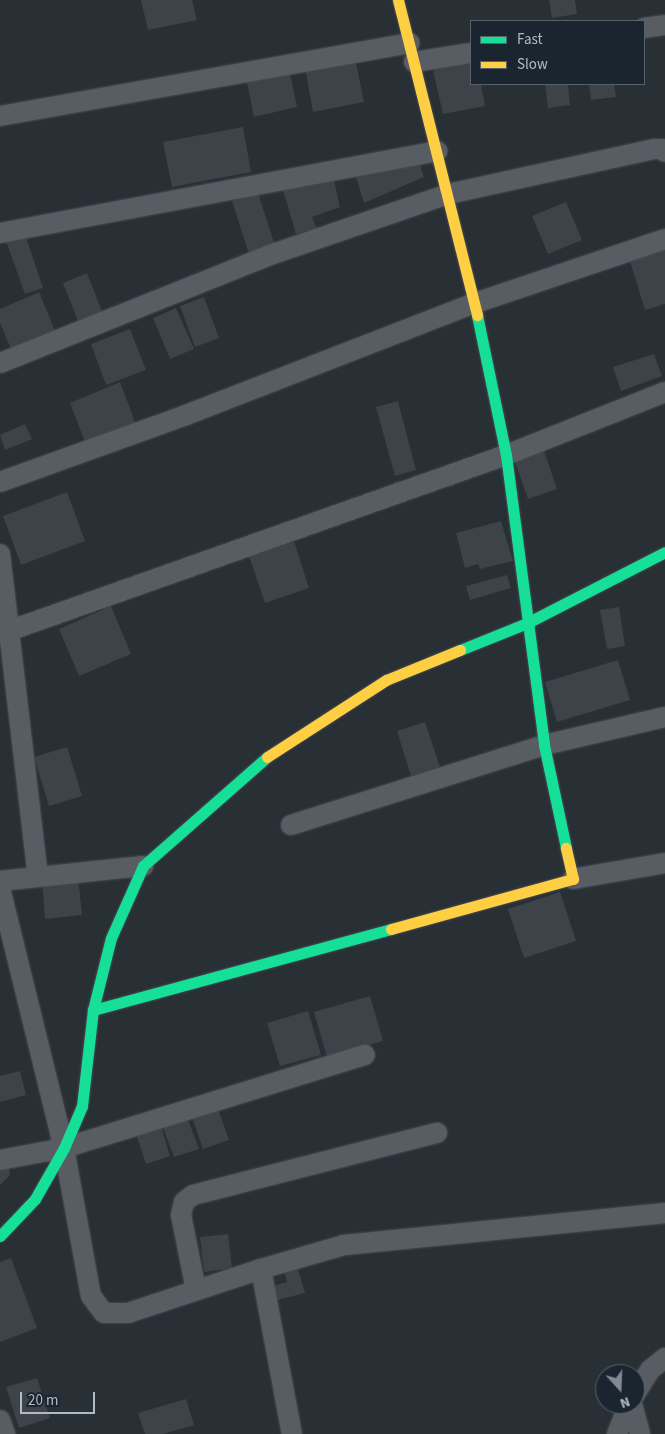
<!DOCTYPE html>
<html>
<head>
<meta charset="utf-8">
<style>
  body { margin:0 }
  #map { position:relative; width:665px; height:1434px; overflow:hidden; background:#282f35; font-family:"Source Sans 3",sans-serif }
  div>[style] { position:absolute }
  .building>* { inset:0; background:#3d4349 }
  .roads { filter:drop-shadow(0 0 1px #464b50) drop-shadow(0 0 1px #464b50) }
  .street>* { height:20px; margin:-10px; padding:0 10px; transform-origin:10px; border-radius:10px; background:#585c63 }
  .fast>* { height:11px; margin:-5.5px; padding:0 5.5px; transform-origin:5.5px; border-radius:5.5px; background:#16e098 }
  .slow>* { height:11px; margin:-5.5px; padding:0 5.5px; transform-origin:5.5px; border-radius:5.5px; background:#ffcf43 }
  span { translate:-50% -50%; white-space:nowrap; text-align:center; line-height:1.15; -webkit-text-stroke:5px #1b2530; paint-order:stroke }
  .legend { position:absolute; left:470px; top:20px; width:175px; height:65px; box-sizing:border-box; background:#1b2530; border:1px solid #57616c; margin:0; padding:6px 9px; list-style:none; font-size:15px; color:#b1bbc7 }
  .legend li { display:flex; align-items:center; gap:10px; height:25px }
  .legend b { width:25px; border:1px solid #57616c }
  .north { position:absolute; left:595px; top:1364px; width:50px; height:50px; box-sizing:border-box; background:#1b2530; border:1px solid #57616c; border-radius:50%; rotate:160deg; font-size:14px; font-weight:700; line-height:20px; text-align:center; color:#b1bbc7 }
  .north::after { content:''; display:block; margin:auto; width:18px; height:22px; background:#818a94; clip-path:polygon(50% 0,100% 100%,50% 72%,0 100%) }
  .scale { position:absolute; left:20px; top:1392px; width:75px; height:22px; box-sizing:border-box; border:2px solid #b1bbc7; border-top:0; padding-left:6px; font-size:15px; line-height:18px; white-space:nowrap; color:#b1bbc7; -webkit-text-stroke:4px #1b2530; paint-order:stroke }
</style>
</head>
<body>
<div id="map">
  <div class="building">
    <div style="clip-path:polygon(141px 0,192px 0,197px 20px,148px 30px)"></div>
    <div style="clip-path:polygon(549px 0,575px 0,577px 14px,552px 18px)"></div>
    <div style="clip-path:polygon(355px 58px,364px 102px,313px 112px,305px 68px)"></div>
    <div style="clip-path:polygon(471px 62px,471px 84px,481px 84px,485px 106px,443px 114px,433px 70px)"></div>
    <div style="clip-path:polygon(289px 68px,297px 107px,254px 117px,246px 78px)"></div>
    <div style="clip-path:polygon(545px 84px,568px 84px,570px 105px,548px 108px)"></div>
    <div style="clip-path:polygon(589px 84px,614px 84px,616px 97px,591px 100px)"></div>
    <div style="clip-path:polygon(243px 127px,251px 172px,172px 187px,163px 142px)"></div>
    <div style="clip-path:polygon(418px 159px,424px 177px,364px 203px,355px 174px)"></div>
    <div style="clip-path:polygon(333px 176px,340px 207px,312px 217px,317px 229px,296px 234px,281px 183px)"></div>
    <div style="clip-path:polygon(258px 193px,276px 249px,250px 257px,232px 201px)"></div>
    <div style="clip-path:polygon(566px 202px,582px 240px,548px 254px,532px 216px)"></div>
    <div style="clip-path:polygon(25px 234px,43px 288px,25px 294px,6px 241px)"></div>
    <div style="clip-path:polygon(665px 243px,665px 304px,645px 310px,628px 255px)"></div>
    <div style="clip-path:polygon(87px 273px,103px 314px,79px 324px,63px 283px)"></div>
    <div style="clip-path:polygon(39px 292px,55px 331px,11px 349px,0 323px,0 309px)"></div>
    <div style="clip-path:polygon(204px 297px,219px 338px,195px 347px,180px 306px)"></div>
    <div style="clip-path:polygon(176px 308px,194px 349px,170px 359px,153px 318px)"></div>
    <div style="clip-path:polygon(130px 329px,146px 370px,106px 385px,91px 344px)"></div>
    <div style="clip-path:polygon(654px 354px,662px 376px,621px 391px,613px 367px)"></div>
    <div style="clip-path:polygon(120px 382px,137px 427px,87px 447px,70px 403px)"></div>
    <div style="clip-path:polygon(398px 401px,416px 470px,395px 476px,376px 407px)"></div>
    <div style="clip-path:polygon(25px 424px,32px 439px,5px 450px,0 435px)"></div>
    <div style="clip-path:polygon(542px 445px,557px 489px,528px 499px,513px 456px)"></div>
    <div style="clip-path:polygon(67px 492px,85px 541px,21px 565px,3px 516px)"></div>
    <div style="clip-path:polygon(501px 521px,513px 561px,480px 569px,478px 564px,465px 568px,456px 533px)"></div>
    <div style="clip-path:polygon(294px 541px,309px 588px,265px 603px,249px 556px)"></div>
    <div style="clip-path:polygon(507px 575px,511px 588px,470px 600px,466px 586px)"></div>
    <div style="clip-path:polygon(111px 606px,131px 654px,79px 676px,59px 629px)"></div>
    <div style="clip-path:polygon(619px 607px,625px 646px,607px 649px,600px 610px)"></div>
    <div style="clip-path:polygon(618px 660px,630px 700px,557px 722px,545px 682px)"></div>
    <div style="clip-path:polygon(425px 722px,440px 767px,411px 776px,397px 731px)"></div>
    <div style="clip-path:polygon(67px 747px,82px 796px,49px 806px,34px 757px)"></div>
    <div style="clip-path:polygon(78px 877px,82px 915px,45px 919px,42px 880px)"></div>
    <div style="clip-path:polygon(560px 892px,576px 941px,524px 958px,508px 909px)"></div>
    <div style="clip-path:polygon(370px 996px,383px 1041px,327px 1057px,314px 1012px)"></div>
    <div style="clip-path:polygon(308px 1011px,321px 1055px,280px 1066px,267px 1023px)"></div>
    <div style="clip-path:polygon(20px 1071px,26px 1095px,0 1102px,0 1076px)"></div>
    <div style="clip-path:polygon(217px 1106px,229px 1140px,203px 1149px,191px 1114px)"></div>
    <div style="clip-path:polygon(186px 1114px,199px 1149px,174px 1157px,161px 1122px)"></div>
    <div style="clip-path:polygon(159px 1120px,170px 1156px,146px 1164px,134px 1128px)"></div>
    <div style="clip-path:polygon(8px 1163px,10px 1175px,0 1185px,0 1165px)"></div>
    <div style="clip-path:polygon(228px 1234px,232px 1268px,204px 1272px,200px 1237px)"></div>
    <div style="clip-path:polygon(11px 1258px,37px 1328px,0 1342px,0 1262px)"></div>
    <div style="clip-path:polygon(296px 1263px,305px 1293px,270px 1302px,266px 1288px,287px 1282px,283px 1267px)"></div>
    <div style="clip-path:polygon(37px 1378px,50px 1418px,19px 1428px,6px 1387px)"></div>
    <div style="clip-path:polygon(186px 1399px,194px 1425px,163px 1434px,145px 1434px,138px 1413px)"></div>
  </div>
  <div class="roads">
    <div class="street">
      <div style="left:644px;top:28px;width:21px;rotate:-8deg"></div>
      <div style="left:414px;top:62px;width:58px;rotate:-9deg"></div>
      <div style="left:0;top:116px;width:416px;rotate:-10.1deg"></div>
      <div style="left:0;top:233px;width:445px;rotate:-10.6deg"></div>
      <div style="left:0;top:363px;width:291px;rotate:-21.8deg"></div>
      <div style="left:270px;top:255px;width:188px;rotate:-18.9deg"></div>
      <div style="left:448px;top:194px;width:211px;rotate:-12.3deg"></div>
      <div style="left:654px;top:149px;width:8px"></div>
      <div style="left:662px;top:149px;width:4px;rotate:45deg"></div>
      <div style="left:0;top:482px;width:198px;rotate:-19.8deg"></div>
      <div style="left:186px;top:415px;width:310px;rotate:-21.2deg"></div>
      <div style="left:475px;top:303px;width:200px;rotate:-18.6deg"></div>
      <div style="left:0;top:554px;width:325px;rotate:83.3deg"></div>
      <div style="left:0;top:634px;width:537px;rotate:-19.48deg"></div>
      <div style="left:506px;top:455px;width:171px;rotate:-21.6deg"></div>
      <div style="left:291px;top:825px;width:265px;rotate:-17.5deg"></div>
      <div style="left:544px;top:745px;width:124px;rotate:-13deg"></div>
      <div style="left:573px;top:879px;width:93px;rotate:-9.9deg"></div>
      <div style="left:0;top:881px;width:144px;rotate:-6deg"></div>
      <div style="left:0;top:888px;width:268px;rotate:76.2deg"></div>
      <div style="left:64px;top:1148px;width:150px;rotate:79.7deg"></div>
      <div style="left:91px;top:1296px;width:21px;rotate:53deg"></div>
      <div style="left:104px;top:1313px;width:24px"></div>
      <div style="left:128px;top:1313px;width:140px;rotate:-18.3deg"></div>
      <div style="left:261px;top:1269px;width:86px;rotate:-16.1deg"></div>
      <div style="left:344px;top:1245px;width:323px;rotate:-5.7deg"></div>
      <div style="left:0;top:1160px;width:65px;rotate:-10.6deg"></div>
      <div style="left:64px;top:1148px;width:315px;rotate:-17.2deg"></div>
      <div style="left:261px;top:1269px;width:168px;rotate:79.4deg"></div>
      <div style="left:196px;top:1290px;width:76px;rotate:-101.3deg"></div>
      <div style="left:181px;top:1215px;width:13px;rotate:-77deg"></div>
      <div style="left:184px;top:1202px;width:11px;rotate:-38deg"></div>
      <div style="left:193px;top:1195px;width:252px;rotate:-14.3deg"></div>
      <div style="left:635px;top:1394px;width:28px;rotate:-58deg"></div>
      <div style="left:650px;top:1370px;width:19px;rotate:-39deg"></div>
      <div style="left:632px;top:1404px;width:31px;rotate:75deg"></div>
      <div style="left:0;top:1420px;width:15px;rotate:70deg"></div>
      <div style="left:617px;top:1434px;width:32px;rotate:-68deg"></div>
    </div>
    <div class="fast">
      <div style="left:477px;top:315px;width:143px;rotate:78.3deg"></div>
      <div style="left:506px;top:455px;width:292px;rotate:82.5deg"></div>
      <div style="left:544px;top:745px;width:105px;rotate:77.9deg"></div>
      <div style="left:460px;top:650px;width:72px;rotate:-21.9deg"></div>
      <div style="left:527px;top:623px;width:155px;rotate:-27.2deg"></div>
      <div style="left:93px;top:1010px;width:309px;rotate:-15.2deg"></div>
      <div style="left:0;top:1236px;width:51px;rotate:-46.6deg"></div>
      <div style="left:35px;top:1199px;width:59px;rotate:-60.4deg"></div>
      <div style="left:64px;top:1148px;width:46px;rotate:-66.8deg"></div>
      <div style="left:82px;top:1106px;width:97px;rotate:-83.5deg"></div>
      <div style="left:93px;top:1010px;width:74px;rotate:-76deg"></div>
      <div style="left:111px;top:938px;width:79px;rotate:-66deg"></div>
      <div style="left:143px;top:866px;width:165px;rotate:-41.3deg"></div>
    </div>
    <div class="slow">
      <div style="left:398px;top:0;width:325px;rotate:75.9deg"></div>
      <div style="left:267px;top:757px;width:142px;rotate:-32.9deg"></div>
      <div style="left:386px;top:680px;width:80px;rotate:-22.1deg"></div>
      <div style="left:391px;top:929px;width:189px;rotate:-15.4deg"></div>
      <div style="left:573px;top:879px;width:32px;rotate:-103deg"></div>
    </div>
  </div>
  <ul class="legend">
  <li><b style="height:6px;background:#16e098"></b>Fast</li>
  <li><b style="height:6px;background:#ffcf43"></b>Slow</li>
  </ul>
  <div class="north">N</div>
  <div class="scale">20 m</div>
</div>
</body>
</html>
